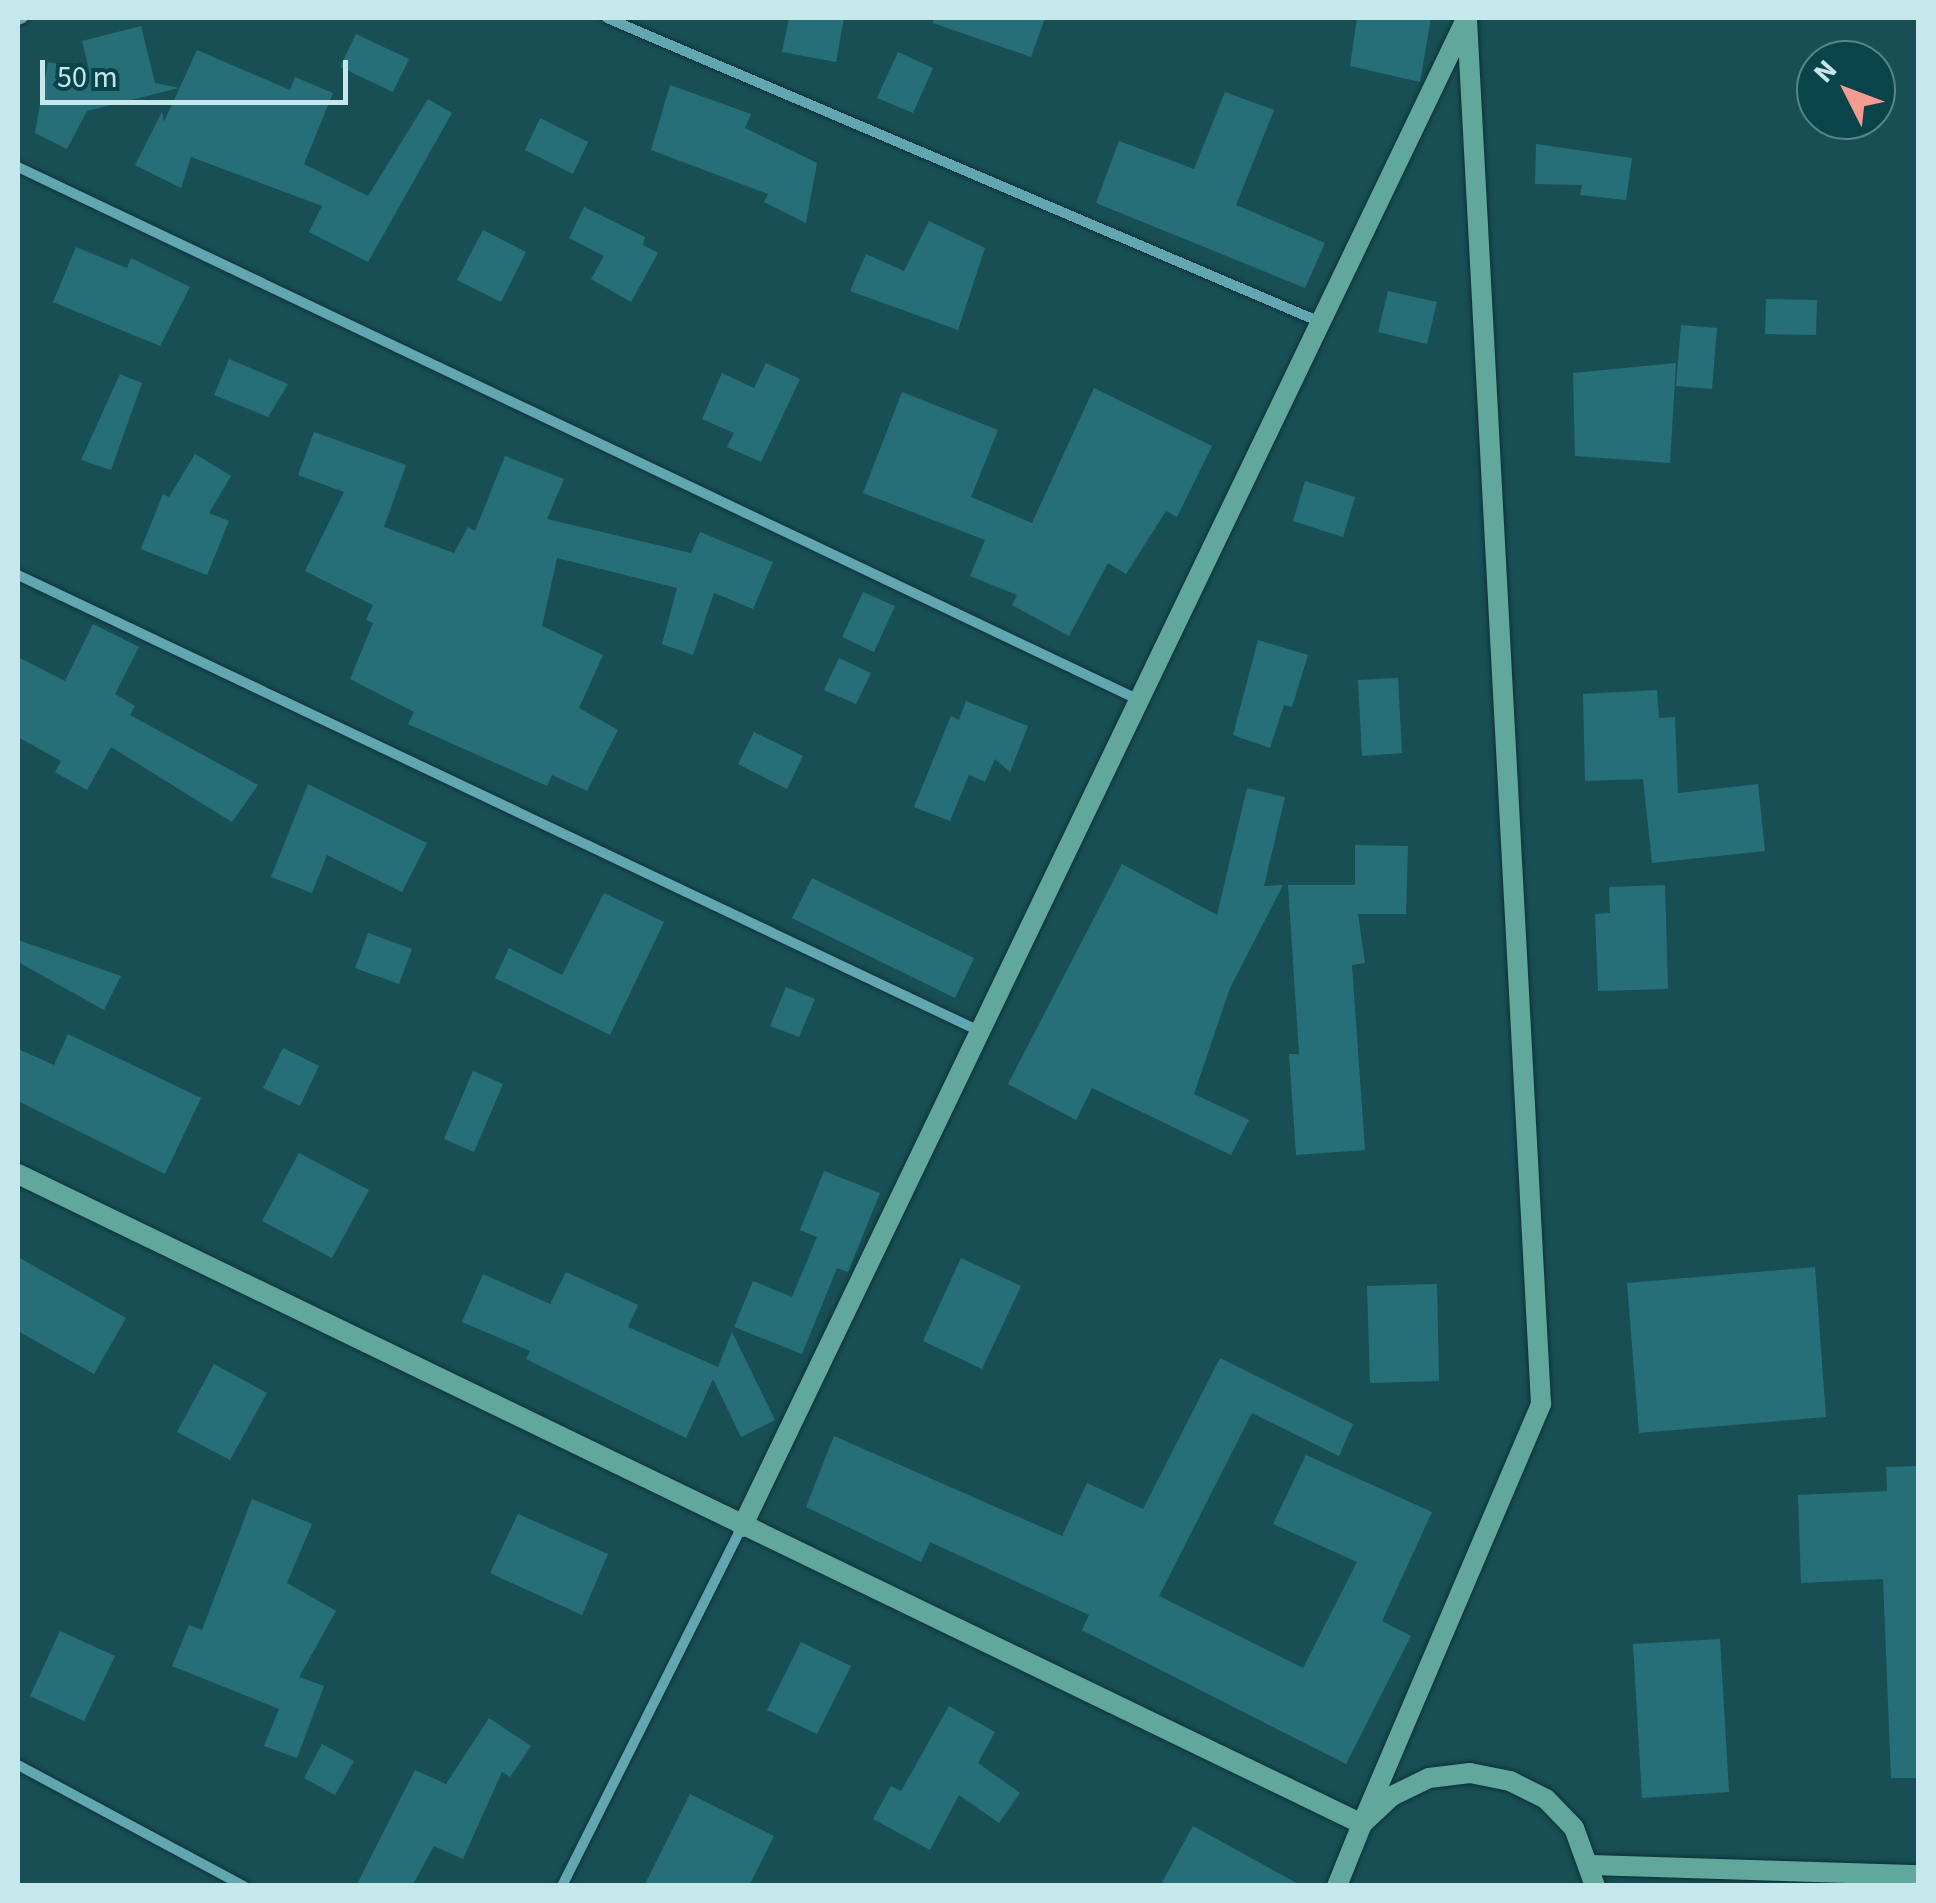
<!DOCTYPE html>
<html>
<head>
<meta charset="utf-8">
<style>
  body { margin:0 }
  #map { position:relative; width:1936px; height:1903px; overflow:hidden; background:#184f55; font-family:"Source Sans 3",sans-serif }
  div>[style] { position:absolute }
  .building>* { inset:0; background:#276f78 }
  .roads { filter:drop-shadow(0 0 2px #0c3237) drop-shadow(0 0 2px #0c3237) }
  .street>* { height:10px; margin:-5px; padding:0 5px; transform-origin:5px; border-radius:5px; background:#61a6b0 }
  .secondary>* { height:20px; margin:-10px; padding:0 10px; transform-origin:10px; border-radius:10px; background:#61a79b }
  span { translate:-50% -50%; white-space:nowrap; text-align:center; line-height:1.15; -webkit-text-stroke:10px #08444a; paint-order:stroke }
  .frame { position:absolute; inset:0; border:20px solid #c6e8ec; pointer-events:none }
  .north { position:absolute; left:1796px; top:40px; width:100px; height:100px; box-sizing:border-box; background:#08444a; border:2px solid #54868b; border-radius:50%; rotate:312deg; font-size:28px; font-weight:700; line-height:40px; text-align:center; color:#c6e8ec }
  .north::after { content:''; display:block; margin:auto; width:35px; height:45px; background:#f59c92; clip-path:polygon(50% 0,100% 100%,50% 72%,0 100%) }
  .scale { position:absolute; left:40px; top:60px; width:308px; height:45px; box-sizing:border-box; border:5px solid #c6e8ec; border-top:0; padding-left:12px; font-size:30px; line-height:35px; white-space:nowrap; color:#c6e8ec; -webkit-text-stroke:8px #08444a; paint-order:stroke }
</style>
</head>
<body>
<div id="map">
  <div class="building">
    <div style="clip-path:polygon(789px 18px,844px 18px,836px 62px,782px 52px)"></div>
    <div style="clip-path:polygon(934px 18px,1045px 18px,1031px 57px,933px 23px)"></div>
    <div style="clip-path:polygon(1357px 18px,1431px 18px,1420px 82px,1350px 66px)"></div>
    <div style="clip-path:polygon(141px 26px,155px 83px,179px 88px,87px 111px,67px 149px,35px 133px,48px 62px,89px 70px,82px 41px)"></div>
    <div style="clip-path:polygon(356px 34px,409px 59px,393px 92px,340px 67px)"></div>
    <div style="clip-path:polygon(197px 50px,290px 90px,295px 77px,333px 93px,304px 164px,368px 196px,428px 99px,452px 113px,368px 262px,309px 232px,322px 206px,191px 157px,181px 188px,135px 165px,162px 112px,164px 122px)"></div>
    <div style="clip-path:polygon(898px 52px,933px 68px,913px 113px,877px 98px)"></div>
    <div style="clip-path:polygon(670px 85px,751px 114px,745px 128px,817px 163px,806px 223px,764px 202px,768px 194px,651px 150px)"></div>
    <div style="clip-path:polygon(1225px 92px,1274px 110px,1236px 205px,1325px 243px,1305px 288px,1096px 203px,1119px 141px,1194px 169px)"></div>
    <div style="clip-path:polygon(540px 118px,588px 142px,573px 174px,525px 150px)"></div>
    <div style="clip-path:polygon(1536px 144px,1632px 158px,1626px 200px,1580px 195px,1582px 185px,1535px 184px)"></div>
    <div style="clip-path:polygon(584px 207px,645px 237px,643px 245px,658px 253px,631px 302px,591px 279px,604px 256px,569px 238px)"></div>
    <div style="clip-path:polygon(929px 221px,985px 248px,958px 330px,850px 291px,866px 254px,904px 271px)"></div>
    <div style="clip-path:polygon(483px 230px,526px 252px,501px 302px,457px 280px)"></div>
    <div style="clip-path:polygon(76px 247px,127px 268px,131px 258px,190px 287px,160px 346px,53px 302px)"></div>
    <div style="clip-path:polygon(1388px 291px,1437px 302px,1427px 344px,1378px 332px)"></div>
    <div style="clip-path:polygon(1766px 299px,1817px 300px,1816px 335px,1765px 334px)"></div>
    <div style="clip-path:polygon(1681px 325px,1717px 328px,1712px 389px,1676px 386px)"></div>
    <div style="clip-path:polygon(229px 359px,288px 384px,268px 417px,214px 395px)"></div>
    <div style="clip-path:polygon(766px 363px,800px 379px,761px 462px,727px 447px,734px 433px,702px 419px,722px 373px,754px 388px)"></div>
    <div style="clip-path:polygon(1676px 363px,1670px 463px,1575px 456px,1573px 373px)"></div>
    <div style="clip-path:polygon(120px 374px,142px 383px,111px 470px,81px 460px)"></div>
    <div style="clip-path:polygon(1094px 388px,1212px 446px,1177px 517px,1166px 511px,1126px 574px,1108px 563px,1069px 636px,1012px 605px,1017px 595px,970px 576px,985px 540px,863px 493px,902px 392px,998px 430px,971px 497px,1032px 523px)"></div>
    <div style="clip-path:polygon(314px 432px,406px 465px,384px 527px,454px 553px,468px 527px,475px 531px,505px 456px,564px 479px,547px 519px,691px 553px,700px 532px,773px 562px,753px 609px,714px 593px,693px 655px,662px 644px,677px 588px,557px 558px,542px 626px,603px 655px,579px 708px,618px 730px,587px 791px,552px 775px,547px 786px,408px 724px,414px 712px,350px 679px,373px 623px,366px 620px,373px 605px,305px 571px,344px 492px,298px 475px)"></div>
    <div style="clip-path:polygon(195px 454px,231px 476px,209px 513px,229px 521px,207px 575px,141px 549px,163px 494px,169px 497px)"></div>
    <div style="clip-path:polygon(1305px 481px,1355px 497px,1343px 537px,1293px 521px)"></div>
    <div style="clip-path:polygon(863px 592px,895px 606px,874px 652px,842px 637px)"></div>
    <div style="clip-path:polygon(93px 624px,139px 647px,115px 694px,135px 706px,130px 715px,258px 785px,232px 822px,111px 747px,87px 790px,55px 772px,61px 761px,18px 737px,18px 657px,65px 681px)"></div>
    <div style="clip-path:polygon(1258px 640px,1308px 655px,1292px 707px,1284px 705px,1270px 748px,1233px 735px)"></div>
    <div style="clip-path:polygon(839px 658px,871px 673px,856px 704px,824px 690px)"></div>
    <div style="clip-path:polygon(1398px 678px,1402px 753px,1362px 756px,1358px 680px)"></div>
    <div style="clip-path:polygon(1657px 690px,1659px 718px,1675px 717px,1678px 793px,1758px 784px,1765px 851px,1652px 863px,1643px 779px,1585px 781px,1583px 694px)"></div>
    <div style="clip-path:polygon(966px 701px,1028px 726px,1010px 772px,995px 759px,985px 782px,969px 775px,950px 821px,914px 807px,951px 716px,959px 720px)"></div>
    <div style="clip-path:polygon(754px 732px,803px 756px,787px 789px,738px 764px)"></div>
    <div style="clip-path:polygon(308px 784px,427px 843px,402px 892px,327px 855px,312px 893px,271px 877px)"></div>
    <div style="clip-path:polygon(1247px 788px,1285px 797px,1264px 886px,1283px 885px,1230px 988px,1194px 1094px,1249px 1120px,1231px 1155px,1092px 1088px,1076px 1120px,1008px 1084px,1122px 864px,1217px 915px)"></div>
    <div style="clip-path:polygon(1355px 845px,1408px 846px,1406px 914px,1358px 914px,1365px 963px,1352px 965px,1365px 1150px,1296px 1155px,1289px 1054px,1299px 1054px,1288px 885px,1355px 885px)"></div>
    <div style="clip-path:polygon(812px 878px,974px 958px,955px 998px,792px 918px)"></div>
    <div style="clip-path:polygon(1665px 885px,1668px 989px,1598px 991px,1595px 914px,1610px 913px,1609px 887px)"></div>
    <div style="clip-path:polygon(604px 893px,664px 922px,610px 1035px,495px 978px,509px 948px,562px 975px)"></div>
    <div style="clip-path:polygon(368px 933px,412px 949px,399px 984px,355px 968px)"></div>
    <div style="clip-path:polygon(18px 940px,121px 976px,104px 1010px,18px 962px)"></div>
    <div style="clip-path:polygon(786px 987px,815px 999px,799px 1037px,770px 1026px)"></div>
    <div style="clip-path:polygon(68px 1034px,201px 1098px,165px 1174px,18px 1101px,18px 1049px,54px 1065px)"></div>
    <div style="clip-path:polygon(283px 1048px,319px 1066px,300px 1106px,263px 1088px)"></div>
    <div style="clip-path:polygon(473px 1071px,503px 1084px,474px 1152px,444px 1139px)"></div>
    <div style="clip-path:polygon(299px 1153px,369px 1190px,332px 1258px,262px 1221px)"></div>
    <div style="clip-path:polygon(824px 1171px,880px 1193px,848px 1272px,837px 1268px,802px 1354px,734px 1327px,753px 1281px,792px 1297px,817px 1237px,800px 1230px)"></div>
    <div style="clip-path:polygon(18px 1257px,126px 1318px,94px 1374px,18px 1331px)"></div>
    <div style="clip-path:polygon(961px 1258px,1021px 1286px,982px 1369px,923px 1341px)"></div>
    <div style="clip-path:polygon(1815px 1267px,1826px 1417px,1639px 1433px,1627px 1283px)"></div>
    <div style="clip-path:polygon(566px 1272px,638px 1305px,628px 1327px,718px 1367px,732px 1332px,775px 1420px,741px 1437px,713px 1379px,686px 1438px,526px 1359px,530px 1351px,462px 1322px,483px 1274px,550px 1304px)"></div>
    <div style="clip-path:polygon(1437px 1284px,1439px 1381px,1370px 1383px,1367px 1286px)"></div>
    <div style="clip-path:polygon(1220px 1358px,1353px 1424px,1339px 1456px,1252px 1413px,1159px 1596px,1303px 1668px,1357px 1562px,1273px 1524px,1306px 1455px,1432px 1512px,1382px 1621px,1411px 1636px,1346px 1764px,1082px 1630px,1089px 1615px,930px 1542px,921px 1562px,806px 1507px,834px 1436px,1062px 1536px,1087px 1483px,1143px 1509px)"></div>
    <div style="clip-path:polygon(214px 1364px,267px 1393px,230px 1460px,177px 1432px)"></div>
    <div style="clip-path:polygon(1918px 1466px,1918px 1778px,1891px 1778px,1883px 1579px,1801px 1583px,1798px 1495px,1887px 1491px,1886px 1467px)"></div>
    <div style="clip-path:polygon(252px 1499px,312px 1524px,287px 1583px,336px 1611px,299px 1677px,324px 1686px,297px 1758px,264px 1746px,279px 1709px,172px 1666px,189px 1625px,202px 1630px)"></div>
    <div style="clip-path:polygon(518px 1514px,608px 1554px,582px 1615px,490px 1573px)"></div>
    <div style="clip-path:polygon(60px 1631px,115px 1656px,84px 1721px,30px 1696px)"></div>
    <div style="clip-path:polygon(1720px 1639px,1729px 1792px,1642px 1798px,1633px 1644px)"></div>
    <div style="clip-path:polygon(801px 1642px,851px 1666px,817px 1734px,767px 1710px)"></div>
    <div style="clip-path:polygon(949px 1706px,995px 1732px,978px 1763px,1020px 1793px,999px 1823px,959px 1795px,930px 1850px,873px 1819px,891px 1786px,901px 1791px)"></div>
    <div style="clip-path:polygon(489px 1718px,531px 1746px,510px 1777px,502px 1772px,463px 1859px,434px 1846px,412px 1886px,356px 1886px,415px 1770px,446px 1784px)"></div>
    <div style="clip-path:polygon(322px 1744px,354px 1761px,335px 1795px,304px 1778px)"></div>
    <div style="clip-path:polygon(690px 1794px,774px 1836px,749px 1886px,644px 1886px)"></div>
    <div style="clip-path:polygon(1193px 1826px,1302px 1886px,1160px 1886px)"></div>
  </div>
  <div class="roads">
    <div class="street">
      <div style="left:607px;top:18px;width:775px;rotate:23.09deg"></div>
      <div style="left:18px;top:20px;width:5px;rotate:-22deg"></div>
      <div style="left:18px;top:167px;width:1239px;rotate:25.43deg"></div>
      <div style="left:18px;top:575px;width:1064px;rotate:25.38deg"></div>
      <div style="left:18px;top:1765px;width:256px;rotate:28.2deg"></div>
      <div style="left:562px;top:1886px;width:402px;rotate:-63.4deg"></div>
    </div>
    <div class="secondary">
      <div style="left:18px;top:1174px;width:1493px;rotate:25.81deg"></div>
      <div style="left:1362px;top:1824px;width:457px;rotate:-66.9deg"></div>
      <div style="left:1541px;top:1404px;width:1388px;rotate:-93.06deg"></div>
      <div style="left:742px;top:1527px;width:1673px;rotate:-64.35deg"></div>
      <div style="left:1593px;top:1865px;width:325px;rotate:1.8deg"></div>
      <div style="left:1337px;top:1886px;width:67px;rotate:-68deg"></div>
      <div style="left:1362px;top:1824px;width:41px;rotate:-43deg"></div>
      <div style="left:1392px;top:1796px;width:41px;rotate:-25.9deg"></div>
      <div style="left:1429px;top:1778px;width:41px;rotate:-7deg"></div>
      <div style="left:1470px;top:1773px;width:41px;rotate:11.3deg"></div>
      <div style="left:1510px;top:1781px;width:40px;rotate:26.6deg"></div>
      <div style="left:1546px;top:1799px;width:40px;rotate:46deg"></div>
      <div style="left:1574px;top:1828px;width:62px;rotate:70.1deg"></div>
    </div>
  </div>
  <div class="frame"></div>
  <div class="north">N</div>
  <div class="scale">50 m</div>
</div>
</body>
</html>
